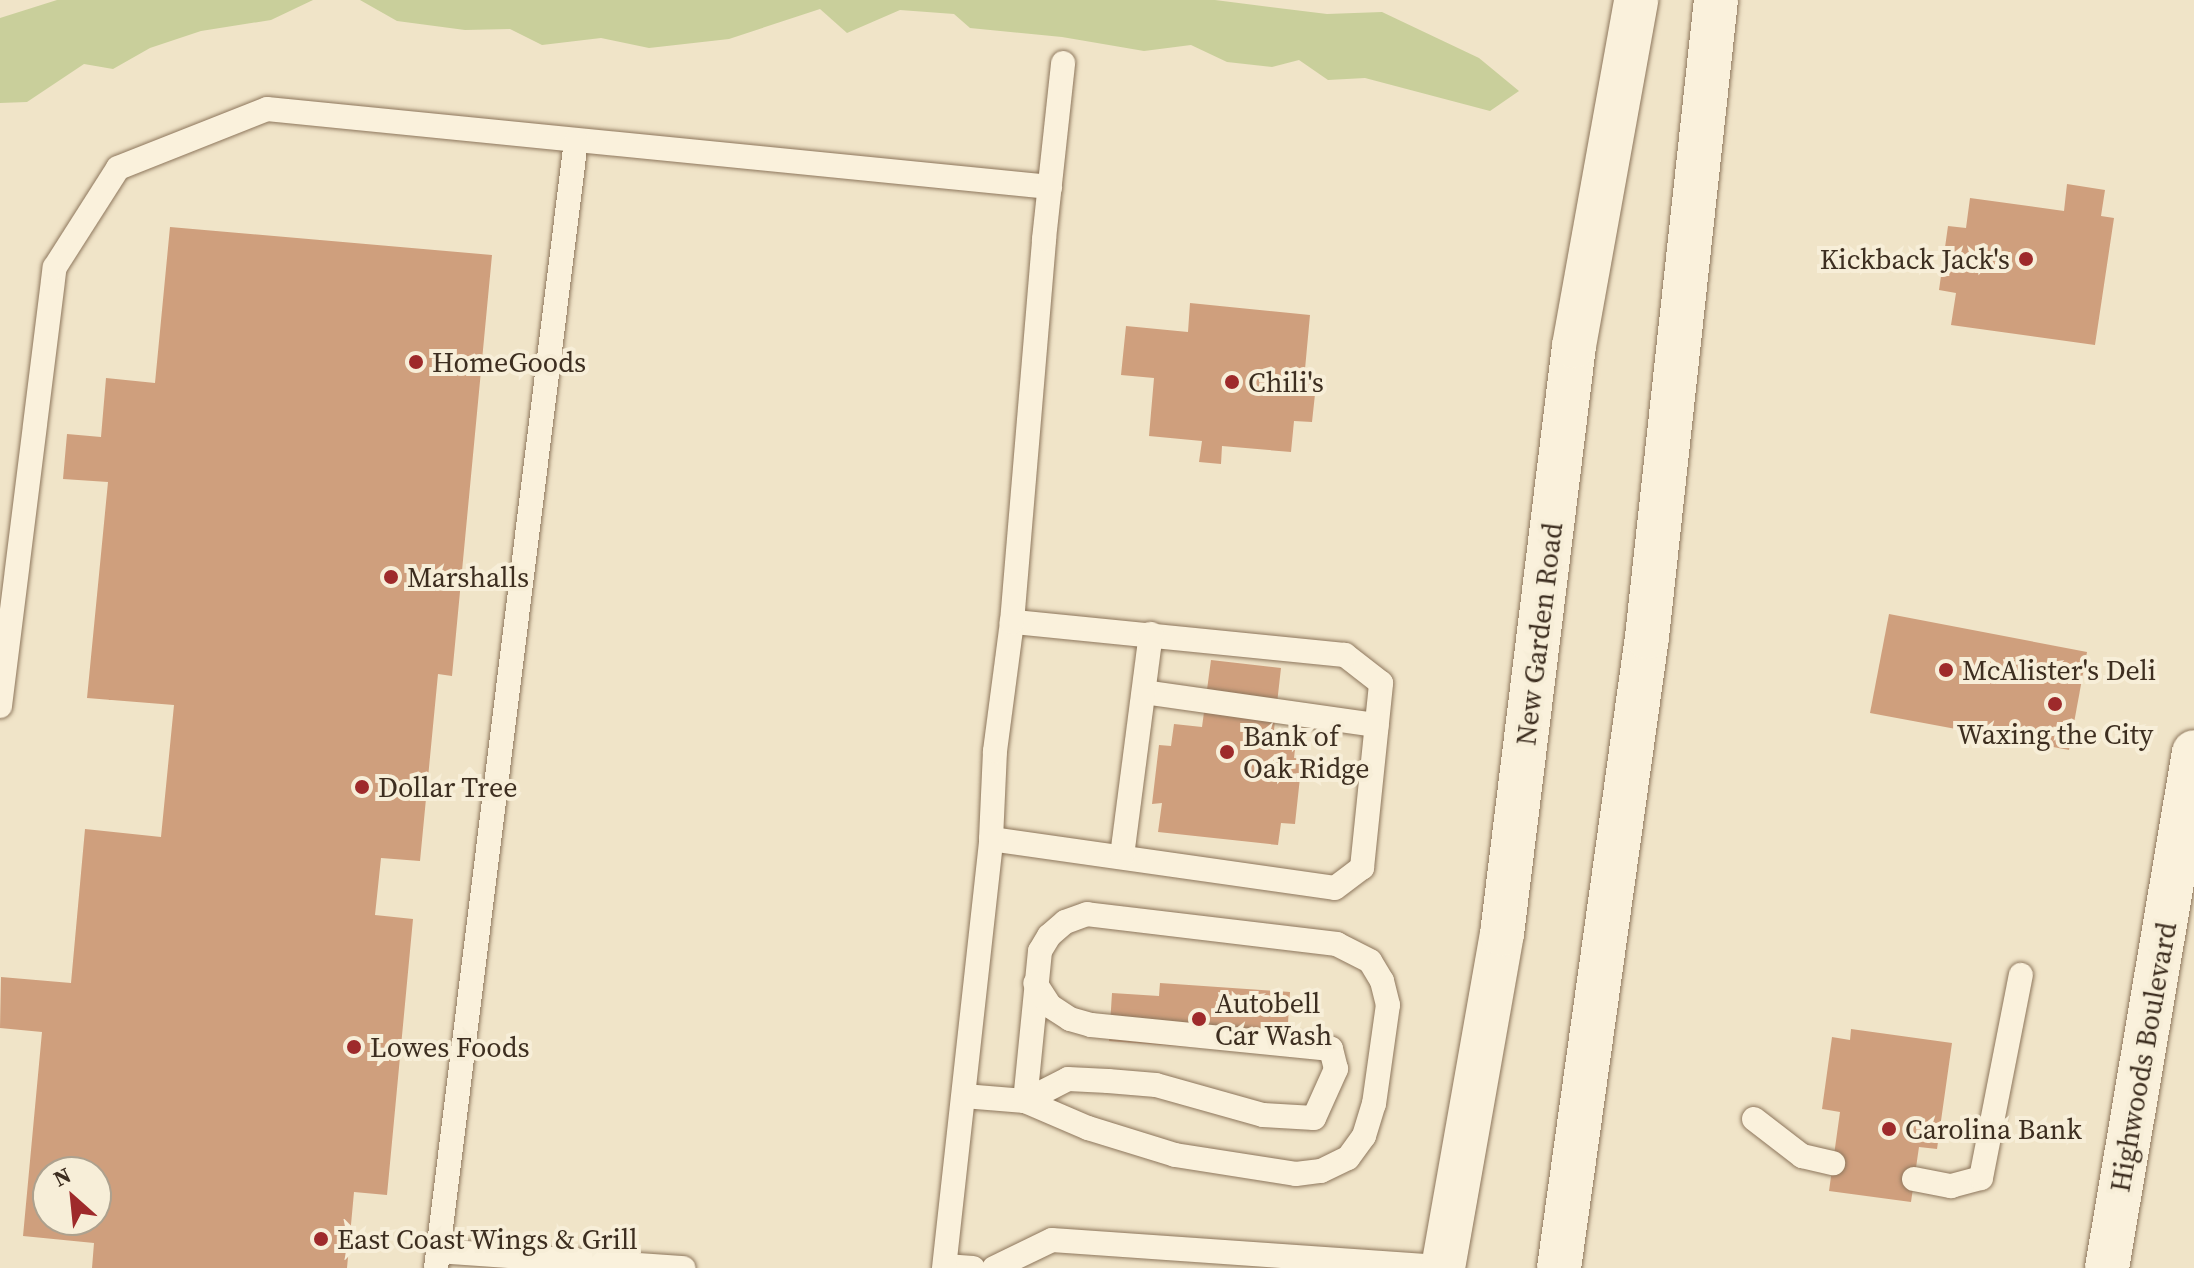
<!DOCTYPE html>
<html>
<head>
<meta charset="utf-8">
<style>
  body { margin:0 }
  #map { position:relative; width:2194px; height:1268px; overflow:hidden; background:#f0e4c8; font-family:"Source Serif 4",serif }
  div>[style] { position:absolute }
  .green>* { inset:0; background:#c9cf9b }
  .building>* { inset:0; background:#cf9f7d }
  .roads { filter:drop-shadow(0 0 2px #8d765c) drop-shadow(0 0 2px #8d765c) }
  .lane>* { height:24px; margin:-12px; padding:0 12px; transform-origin:12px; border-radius:12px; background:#faf1dc }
  .street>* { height:44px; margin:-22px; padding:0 22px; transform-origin:22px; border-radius:22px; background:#faf1dc }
  .secondary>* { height:44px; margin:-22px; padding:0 22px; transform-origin:22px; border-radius:22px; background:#faf1dc }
  .dots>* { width:22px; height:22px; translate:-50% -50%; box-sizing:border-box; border:4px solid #f7eed8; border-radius:50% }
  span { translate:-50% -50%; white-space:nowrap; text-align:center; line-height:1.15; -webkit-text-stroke:8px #f7eed8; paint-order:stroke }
  .poi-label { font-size:28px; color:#3d2e20 }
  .right { translate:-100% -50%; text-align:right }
  .left { translate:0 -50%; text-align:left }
  .street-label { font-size:28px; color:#3d2e20 }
  .north { position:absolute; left:32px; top:1156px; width:80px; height:80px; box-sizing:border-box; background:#f7eed8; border:2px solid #ada18e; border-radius:50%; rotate:333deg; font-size:22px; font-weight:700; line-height:32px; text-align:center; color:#3d2e20 }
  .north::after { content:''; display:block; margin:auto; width:28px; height:36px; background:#9e2a2b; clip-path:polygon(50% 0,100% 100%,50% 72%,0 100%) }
</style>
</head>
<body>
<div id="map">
  <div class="green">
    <div style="clip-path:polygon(57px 0,313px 0,271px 20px,201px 31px,150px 48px,113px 69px,84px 64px,27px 102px,0 103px,0 18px)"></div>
    <div style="clip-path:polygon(360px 0,1215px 0,1327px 14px,1382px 12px,1479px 58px,1519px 91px,1490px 111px,1365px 78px,1328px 80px,1299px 60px,1272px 67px,1227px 62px,1191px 45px,1144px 51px,1062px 37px,970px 28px,954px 14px,900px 10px,847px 33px,820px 9px,729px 39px,649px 48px,601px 38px,542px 45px,510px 29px,465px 30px,397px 21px)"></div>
  </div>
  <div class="building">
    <div style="clip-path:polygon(2067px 184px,2105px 190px,2101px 216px,2114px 218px,2095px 345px,1951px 325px,1956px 293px,1939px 290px,1948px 226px,1966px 228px,1970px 198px,2064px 211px)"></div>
    <div style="clip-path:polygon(evenodd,170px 227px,492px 255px,452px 676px,438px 674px,420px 861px,381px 858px,375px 915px,413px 919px,387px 1195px,354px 1192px,347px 1268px,92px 1268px,94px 1243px,23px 1236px,42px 1032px,0 1028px,1px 977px,71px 983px,85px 829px,161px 837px,174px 705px,87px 698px,108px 482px,63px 479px,67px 434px,101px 437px,106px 378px,155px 383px,170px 227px,48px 1172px,96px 1172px,96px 1220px,48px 1220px,48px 1172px)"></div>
    <div style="clip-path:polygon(1190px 303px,1310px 315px,1304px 380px,1316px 385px,1312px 422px,1294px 421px,1291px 452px,1222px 446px,1221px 464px,1199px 462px,1202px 441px,1149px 436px,1154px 378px,1121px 375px,1126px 326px,1188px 332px)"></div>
    <div style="clip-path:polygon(1889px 614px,2087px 652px,2069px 750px,1870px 713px)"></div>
    <div style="clip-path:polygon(1211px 660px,1281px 668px,1274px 730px,1297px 732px,1294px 758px,1302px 759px,1295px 824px,1281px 823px,1278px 845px,1158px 832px,1162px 803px,1152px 804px,1159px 745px,1171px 746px,1174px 724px,1202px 727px)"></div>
    <div style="clip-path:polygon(1160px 983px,1290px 992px,1286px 1054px,1109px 1041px,1112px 993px,1159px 996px)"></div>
    <div style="clip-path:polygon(1851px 1029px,1952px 1043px,1937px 1149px,1919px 1147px,1911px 1202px,1829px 1191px,1840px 1112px,1822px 1109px,1832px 1037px,1850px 1040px)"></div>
  </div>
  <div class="roads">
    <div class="lane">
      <div style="left:1144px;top:692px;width:235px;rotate:8.1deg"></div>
      <div style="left:0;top:706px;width:442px;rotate:-82.9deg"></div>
      <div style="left:55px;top:267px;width:117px;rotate:-57.5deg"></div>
      <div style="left:118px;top:168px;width:160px;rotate:-21.6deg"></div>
      <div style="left:267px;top:109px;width:787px;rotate:5.69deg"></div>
      <div style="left:991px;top:839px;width:347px;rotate:8.1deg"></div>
      <div style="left:1335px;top:888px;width:34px;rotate:-37deg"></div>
      <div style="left:1362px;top:868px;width:186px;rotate:-84.1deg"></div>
      <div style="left:1381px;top:683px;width:46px;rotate:-142.1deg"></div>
      <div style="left:1345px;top:655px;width:335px;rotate:-174.3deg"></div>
      <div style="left:1122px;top:856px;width:224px;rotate:-82.6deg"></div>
      <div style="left:964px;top:1096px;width:61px;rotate:4.7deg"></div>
      <div style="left:1025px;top:1101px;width:69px;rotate:23.2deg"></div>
      <div style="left:1088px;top:1128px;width:91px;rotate:17.2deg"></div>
      <div style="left:1175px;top:1155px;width:122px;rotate:8.9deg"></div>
      <div style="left:1296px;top:1174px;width:25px;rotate:-7deg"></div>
      <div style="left:1321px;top:1171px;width:30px;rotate:-26deg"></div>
      <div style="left:1348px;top:1158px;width:27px;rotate:-54deg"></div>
      <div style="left:1364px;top:1136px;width:34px;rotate:-73deg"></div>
      <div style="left:1374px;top:1104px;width:100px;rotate:-82deg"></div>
      <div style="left:1388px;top:1005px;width:25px;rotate:-104deg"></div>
      <div style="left:1382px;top:981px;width:23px;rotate:-121deg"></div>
      <div style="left:1370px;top:961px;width:37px;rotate:-153deg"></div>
      <div style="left:1337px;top:944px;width:252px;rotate:-173.2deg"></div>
      <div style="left:1087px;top:914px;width:23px;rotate:160deg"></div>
      <div style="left:1065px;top:922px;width:21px;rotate:139deg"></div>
      <div style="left:1049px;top:936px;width:17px;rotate:121deg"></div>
      <div style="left:1040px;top:951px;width:151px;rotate:95.7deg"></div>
      <div style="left:1025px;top:1101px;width:48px;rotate:-27.1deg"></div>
      <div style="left:1068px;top:1079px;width:40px;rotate:2.9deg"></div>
      <div style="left:1108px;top:1081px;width:48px;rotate:4.8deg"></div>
      <div style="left:1156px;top:1085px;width:111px;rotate:15.7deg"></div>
      <div style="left:1263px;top:1115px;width:51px;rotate:3.4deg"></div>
      <div style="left:1314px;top:1118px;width:54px;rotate:-65.8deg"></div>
      <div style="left:1336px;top:1069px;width:21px;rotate:-104deg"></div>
      <div style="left:1331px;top:1049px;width:241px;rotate:-174.3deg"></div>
      <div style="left:1091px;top:1025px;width:22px;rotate:-164deg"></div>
      <div style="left:1070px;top:1019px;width:24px;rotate:-147deg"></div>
      <div style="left:1050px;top:1006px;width:27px;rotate:-123deg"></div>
      <div style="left:1754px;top:1119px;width:61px;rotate:37.6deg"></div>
      <div style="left:1802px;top:1156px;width:32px;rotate:13deg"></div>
      <div style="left:1914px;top:1179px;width:38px;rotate:11deg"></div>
      <div style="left:1951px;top:1186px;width:31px;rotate:-15deg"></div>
      <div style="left:1981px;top:1178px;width:207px;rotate:-78.9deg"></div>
      <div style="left:438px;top:1251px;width:246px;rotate:4deg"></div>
      <div style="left:945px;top:1266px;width:28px;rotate:4deg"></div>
      <div style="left:436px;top:1268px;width:1136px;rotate:-82.92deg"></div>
      <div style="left:944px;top:1268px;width:432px;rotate:-83.7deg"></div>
      <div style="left:991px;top:839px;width:88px;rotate:-87.4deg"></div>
      <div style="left:995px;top:751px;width:130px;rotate:-82.5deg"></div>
      <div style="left:1012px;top:622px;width:384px;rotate:-85.2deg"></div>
      <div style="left:1044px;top:239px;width:177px;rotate:-83.8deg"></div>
      <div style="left:994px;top:1268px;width:64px;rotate:-25.8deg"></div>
      <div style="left:1052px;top:1240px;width:392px;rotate:4deg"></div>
    </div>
    <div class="street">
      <div style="left:2107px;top:1268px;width:523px;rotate:-80.43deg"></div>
    </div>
    <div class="secondary">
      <div style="left:1443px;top:1268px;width:339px;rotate:-80deg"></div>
      <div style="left:1502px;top:934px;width:592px;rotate:-83.02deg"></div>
      <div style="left:1574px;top:346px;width:352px;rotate:-79.8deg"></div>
      <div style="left:1559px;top:1268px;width:637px;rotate:-82.06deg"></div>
      <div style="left:1647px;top:637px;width:641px;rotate:-83.82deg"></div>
    </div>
  </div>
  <div class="dots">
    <div style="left:2026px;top:259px;background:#9e2a2b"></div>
    <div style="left:416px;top:362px;background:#9e2a2b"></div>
    <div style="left:1232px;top:382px;background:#9e2a2b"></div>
    <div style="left:391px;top:577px;background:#9e2a2b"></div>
    <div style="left:1946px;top:670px;background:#9e2a2b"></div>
    <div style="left:2055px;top:704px;background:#9e2a2b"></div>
    <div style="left:1227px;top:752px;background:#9e2a2b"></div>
    <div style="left:362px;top:787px;background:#9e2a2b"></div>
    <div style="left:1199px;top:1019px;background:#9e2a2b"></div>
    <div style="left:354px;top:1047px;background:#9e2a2b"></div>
    <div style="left:1889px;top:1129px;background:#9e2a2b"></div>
    <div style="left:321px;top:1239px;background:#9e2a2b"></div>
  </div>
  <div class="poi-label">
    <span class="right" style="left:2010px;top:259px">Kickback Jack's</span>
    <span class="left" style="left:432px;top:362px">HomeGoods</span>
    <span class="left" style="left:1248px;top:382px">Chili's</span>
    <span class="left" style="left:407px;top:577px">Marshalls</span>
    <span class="left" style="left:1962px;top:670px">McAlister's Deli</span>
    <span style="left:2055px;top:734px">Waxing the City</span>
    <span class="left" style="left:1243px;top:752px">Bank of<br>Oak Ridge</span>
    <span class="left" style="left:378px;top:787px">Dollar Tree</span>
    <span class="left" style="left:1215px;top:1019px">Autobell<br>Car Wash</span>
    <span class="left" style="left:370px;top:1047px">Lowes Foods</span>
    <span class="left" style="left:1905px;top:1129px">Carolina Bank</span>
    <span class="left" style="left:337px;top:1239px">East Coast Wings &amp; Grill</span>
  </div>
  <div class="street-label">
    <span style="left:1539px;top:634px;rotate:-83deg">New Garden Road</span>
    <span style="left:2143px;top:1057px;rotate:-80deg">Highwoods Boulevard</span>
  </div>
  <div class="north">N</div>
</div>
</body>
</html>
